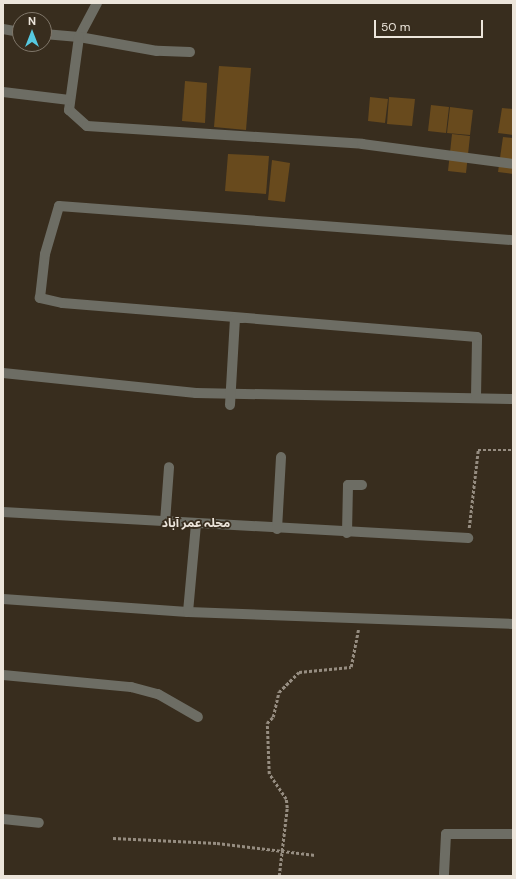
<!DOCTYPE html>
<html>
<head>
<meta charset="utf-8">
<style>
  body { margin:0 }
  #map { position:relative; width:516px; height:879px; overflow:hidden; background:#382d1e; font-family:"DM Sans","Noto Sans Arabic",sans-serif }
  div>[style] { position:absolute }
  .building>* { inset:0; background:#684a1d }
  .path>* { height:2.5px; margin-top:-1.25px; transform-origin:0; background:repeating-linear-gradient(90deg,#968d81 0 3px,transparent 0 5px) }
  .minor>* { height:10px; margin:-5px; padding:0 5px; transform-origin:5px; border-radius:5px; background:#6d6d64 }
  span { translate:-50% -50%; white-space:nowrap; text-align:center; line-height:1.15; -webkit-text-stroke:3.5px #382d1e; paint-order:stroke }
  .neighbourhood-label { font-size:12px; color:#ece5db; font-weight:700 }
  .frame { position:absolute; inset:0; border:4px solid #ece5db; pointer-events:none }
  .north { position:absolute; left:12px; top:12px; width:40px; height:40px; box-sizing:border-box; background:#382d1e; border:1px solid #80776a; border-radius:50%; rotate:0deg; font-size:11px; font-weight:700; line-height:16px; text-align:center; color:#ece5db }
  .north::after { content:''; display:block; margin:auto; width:14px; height:18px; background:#56c9e0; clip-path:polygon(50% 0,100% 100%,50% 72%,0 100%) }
  .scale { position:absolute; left:374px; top:20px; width:109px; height:18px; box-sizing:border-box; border:2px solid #ece5db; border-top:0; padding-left:5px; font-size:12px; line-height:14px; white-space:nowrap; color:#ece5db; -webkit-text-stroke:3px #382d1e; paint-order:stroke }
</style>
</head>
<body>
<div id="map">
  <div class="building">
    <div style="clip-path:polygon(219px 66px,251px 68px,246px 130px,214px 127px)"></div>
    <div style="clip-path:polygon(185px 81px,207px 83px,205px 123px,182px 121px)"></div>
    <div style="clip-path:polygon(370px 97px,388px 99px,385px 123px,368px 121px)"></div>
    <div style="clip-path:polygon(389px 97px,415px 99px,412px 126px,387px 124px)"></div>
    <div style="clip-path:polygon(431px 105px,449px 107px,446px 133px,428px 131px)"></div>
    <div style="clip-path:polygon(450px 107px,473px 110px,470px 135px,447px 133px)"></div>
    <div style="clip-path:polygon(502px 108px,513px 109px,513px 135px,498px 133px)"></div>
    <div style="clip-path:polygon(452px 134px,470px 136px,466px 173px,448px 171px)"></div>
    <div style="clip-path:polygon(503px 137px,513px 138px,513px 174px,498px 172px)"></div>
    <div style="clip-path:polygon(228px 154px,269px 156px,266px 194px,225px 191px)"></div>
    <div style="clip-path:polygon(272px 160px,290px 163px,285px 202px,268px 200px)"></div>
  </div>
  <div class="path">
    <div style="left:469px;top:528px;width:79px;rotate:-83.4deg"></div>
    <div style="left:478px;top:450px;width:35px"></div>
    <div style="left:113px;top:838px;width:104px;rotate:2.8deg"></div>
    <div style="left:217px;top:843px;width:99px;rotate:7deg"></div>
    <div style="left:279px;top:876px;width:68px;rotate:-83.3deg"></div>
    <div style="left:287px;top:808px;width:9px;rotate:-96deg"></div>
    <div style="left:286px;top:799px;width:30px;rotate:-124deg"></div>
    <div style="left:269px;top:774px;width:51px;rotate:-92.2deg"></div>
    <div style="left:267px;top:723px;width:8px;rotate:-45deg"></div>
    <div style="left:273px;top:717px;width:26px;rotate:-77deg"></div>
    <div style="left:279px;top:692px;width:28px;rotate:-45deg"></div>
    <div style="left:299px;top:672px;width:52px;rotate:-5.5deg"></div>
    <div style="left:351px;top:667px;width:38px;rotate:-79deg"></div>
  </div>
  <div class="minor">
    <div style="left:3px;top:29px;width:17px;rotate:10deg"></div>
    <div style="left:44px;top:34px;width:35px;rotate:5deg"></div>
    <div style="left:79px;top:37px;width:38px;rotate:-62deg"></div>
    <div style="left:190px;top:52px;width:33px;rotate:-178deg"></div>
    <div style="left:157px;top:51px;width:79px;rotate:-169.8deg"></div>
    <div style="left:79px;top:37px;width:74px;rotate:97.8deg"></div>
    <div style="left:69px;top:110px;width:24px;rotate:42deg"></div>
    <div style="left:87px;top:126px;width:276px;rotate:3.7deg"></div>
    <div style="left:362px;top:144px;width:152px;rotate:7.5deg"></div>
    <div style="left:3px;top:92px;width:67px;rotate:6.8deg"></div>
    <div style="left:3px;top:373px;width:194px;rotate:5.9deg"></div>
    <div style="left:196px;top:393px;width:317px;rotate:1.1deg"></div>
    <div style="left:476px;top:397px;width:60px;rotate:-89deg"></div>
    <div style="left:477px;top:337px;width:416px;rotate:-175.3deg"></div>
    <div style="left:62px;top:303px;width:23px;rotate:-167deg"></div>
    <div style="left:40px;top:298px;width:44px;rotate:-83.5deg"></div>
    <div style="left:45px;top:254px;width:50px;rotate:-73.7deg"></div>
    <div style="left:59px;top:206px;width:455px;rotate:4.3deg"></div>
    <div style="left:230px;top:405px;width:87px;rotate:-86.7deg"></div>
    <div style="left:235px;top:318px;width:8px"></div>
    <div style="left:3px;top:512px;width:466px;rotate:3.2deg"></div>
    <div style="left:165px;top:522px;width:55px;rotate:-85.8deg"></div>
    <div style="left:277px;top:529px;width:72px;rotate:-86.8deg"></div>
    <div style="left:347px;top:533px;width:48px;rotate:-88.8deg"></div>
    <div style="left:348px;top:485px;width:14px"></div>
    <div style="left:3px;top:599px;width:185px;rotate:4deg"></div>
    <div style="left:188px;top:612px;width:325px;rotate:2.1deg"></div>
    <div style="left:188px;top:612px;width:88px;rotate:-84.8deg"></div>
    <div style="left:3px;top:675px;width:129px;rotate:5.4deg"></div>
    <div style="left:131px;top:687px;width:28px;rotate:15deg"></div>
    <div style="left:158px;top:694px;width:46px;rotate:29.9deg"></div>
    <div style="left:3px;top:819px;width:36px;rotate:6deg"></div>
    <div style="left:444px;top:874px;width:40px;rotate:-87.1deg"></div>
    <div style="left:446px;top:834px;width:67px"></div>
  </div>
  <div class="neighbourhood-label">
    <span style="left:196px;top:524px">محلہ عمر آباد</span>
  </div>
  <div class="frame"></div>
  <div class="north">N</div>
  <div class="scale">50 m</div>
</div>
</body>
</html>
